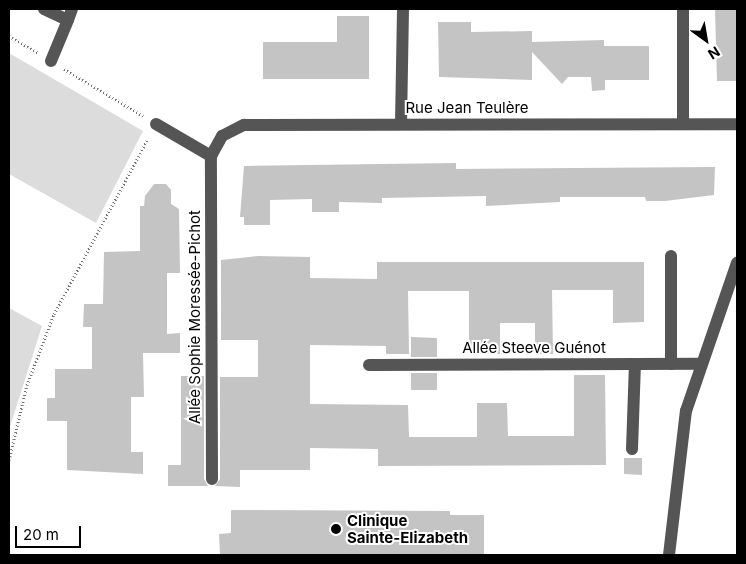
<!DOCTYPE html>
<html>
<head>
<meta charset="utf-8">
<style>
  body { margin:0 }
  #map { position:relative; width:746px; height:564px; overflow:hidden; background:#fff; font-family:Inter,sans-serif }
  div>[style] { position:absolute }
  .green>* { inset:0; background:#dcdcdc }
  .building>* { inset:0; background:#c4c4c4 }
  .path>* { height:3px; margin-top:-1.5px; transform-origin:0; background:repeating-linear-gradient(90deg,#777 0 1px,transparent 0 3.5px) }
  .minor>* { height:12px; margin:-6px; padding:0 6px; transform-origin:6px; border-radius:6px; background:#555 }
  .dots>* { width:14px; height:14px; translate:-50% -50%; box-sizing:border-box; border:2px solid #fff; border-radius:50% }
  span { translate:-50% -50%; white-space:nowrap; text-align:center; line-height:1.15; -webkit-text-stroke:4px #fff; paint-order:stroke }
  .street-label { font-size:15px; color:#000 }
  .poi-label { font-size:15px; color:#000; font-weight:700 }
  .left { translate:0 -50%; text-align:left }
  .frame { position:absolute; inset:0; border:10px solid #000; pointer-events:none }
  .north { position:absolute; left:681px; top:15px; width:50px; height:50px; -webkit-text-stroke:4px #fff; paint-order:stroke; rotate:148deg; font-size:14px; font-weight:700; line-height:20px; text-align:center; color:#000 }
  .north::after { content:''; display:block; margin:auto; width:18px; height:22px; background:#000; clip-path:polygon(50% 0,100% 100%,50% 72%,0 100%) }
  .scale { position:absolute; left:15px; top:526px; width:66px; height:22px; box-sizing:border-box; border:2px solid #000; border-top:0; padding-left:6px; font-size:15px; line-height:18px; white-space:nowrap; color:#000; -webkit-text-stroke:4px #fff; paint-order:stroke }
</style>
</head>
<body>
<div id="map">
  <div class="green">
    <div style="clip-path:polygon(9px 53px,143px 131px,96px 223px,9px 174px)"></div>
    <div style="clip-path:polygon(9px 308px,42px 326px,9px 430px)"></div>
  </div>
  <div class="building">
    <div style="clip-path:polygon(715px 9px,737px 9px,737px 81px,717px 81px)"></div>
    <div style="clip-path:polygon(337px 16px,369px 16px,369px 79px,263px 79px,263px 42px,337px 42px)"></div>
    <div style="clip-path:polygon(438px 22px,471px 22px,471px 32px,532px 31px,532px 42px,604px 40px,604px 46px,649px 46px,649px 80px,605px 80px,605px 90px,592px 91px,591px 77px,568px 77px,562px 84px,532px 52px,532px 80px,439px 77px)"></div>
    <div style="clip-path:polygon(456px 163px,456px 169px,715px 167px,714px 195px,665px 201px,646px 201px,645px 197px,560px 197px,560px 202px,486px 206px,486px 196px,382px 198px,382px 203px,339px 202px,339px 212px,312px 212px,312px 199px,270px 200px,270px 225px,244px 225px,244px 217px,240px 217px,244px 166px)"></div>
    <div style="clip-path:polygon(154px 184px,166px 184px,171px 190px,171px 204px,179px 209px,180px 273px,167px 273px,167px 334px,180px 333px,180px 353px,143px 353px,144px 397px,131px 397px,131px 452px,143px 452px,143px 474px,67px 470px,67px 421px,47px 421px,47px 398px,55px 398px,55px 369px,92px 369px,92px 327px,83px 327px,84px 304px,103px 304px,104px 252px,140px 251px,140px 206px,144px 206px,145px 196px)"></div>
    <div style="clip-path:polygon(258px 256px,310px 257px,310px 278px,377px 279px,377px 262px,644px 262px,644px 322px,613px 323px,613px 290px,552px 290px,553px 354px,535px 354px,535px 323px,500px 323px,500px 354px,469px 354px,469px 291px,408px 291px,409px 354px,386px 354px,386px 346px,310px 345px,310px 404px,408px 405px,409px 437px,477px 437px,477px 403px,507px 403px,508px 436px,574px 436px,574px 375px,605px 375px,606px 465px,378px 466px,378px 449px,310px 448px,310px 470px,240px 470px,240px 487px,215px 486px,220px 479px,220px 377px,258px 377px,258px 340px,221px 340px,221px 260px)"></div>
    <div style="clip-path:polygon(411px 337px,437px 338px,437px 357px,411px 357px)"></div>
    <div style="clip-path:polygon(411px 373px,437px 373px,437px 390px,411px 390px)"></div>
    <div style="clip-path:polygon(181px 376px,204px 376px,204px 479px,208px 486px,168px 486px,168px 465px,181px 465px)"></div>
    <div style="clip-path:polygon(624px 458px,642px 458px,642px 475px,624px 474px)"></div>
    <div style="clip-path:polygon(231px 510px,450px 511px,450px 515px,484px 515px,484px 555px,220px 555px,219px 534px,231px 533px)"></div>
  </div>
  <div class="path">
    <div style="left:9px;top:36px;width:34px;rotate:30deg"></div>
    <div style="left:64px;top:69px;width:92px;rotate:30.7deg"></div>
    <div style="left:9px;top:460px;width:77px;rotate:-76.5deg"></div>
    <div style="left:27px;top:385px;width:76px;rotate:-69.2deg"></div>
    <div style="left:54px;top:314px;width:199px;rotate:-61.8deg"></div>
  </div>
  <div class="minor">
    <div style="left:44px;top:9px;width:26px;rotate:25deg"></div>
    <div style="left:68px;top:20px;width:12px;rotate:-70deg"></div>
    <div style="left:51px;top:61px;width:44px;rotate:-67.5deg"></div>
    <div style="left:156px;top:124px;width:64px;rotate:30.2deg"></div>
    <div style="left:401px;top:124px;width:115px;rotate:-89deg"></div>
    <div style="left:683px;top:124px;width:115px;rotate:-90deg"></div>
    <div style="left:671px;top:364px;width:108px;rotate:-90deg"></div>
    <div style="left:369px;top:365px;width:330px;rotate:-0.2deg"></div>
    <div style="left:632px;top:449px;width:85px;rotate:-88deg"></div>
    <div style="left:212px;top:479px;width:323px;rotate:-90.2deg"></div>
    <div style="left:211px;top:156px;width:23px;rotate:-61deg"></div>
    <div style="left:222px;top:136px;width:25px;rotate:-27deg"></div>
    <div style="left:244px;top:125px;width:493px;rotate:-0.1deg"></div>
    <div style="left:669px;top:555px;width:145px;rotate:-83.3deg"></div>
    <div style="left:686px;top:411px;width:157px;rotate:-71deg"></div>
  </div>
  <div class="dots">
    <div style="left:336px;top:529px;background:#000"></div>
  </div>
  <div class="street-label">
    <span style="left:467px;top:108px">Rue Jean Teulère</span>
    <span style="left:195px;top:317px;rotate:-90deg">Allée Sophie Moressée-Pichot</span>
    <span style="left:534px;top:348px">Allée Steeve Guénot</span>
  </div>
  <div class="poi-label">
    <span class="left" style="left:347px;top:529px">Clinique<br>Sainte-Elizabeth</span>
  </div>
  <div class="frame"></div>
  <div class="north">N</div>
  <div class="scale">20 m</div>
</div>
</body>
</html>
